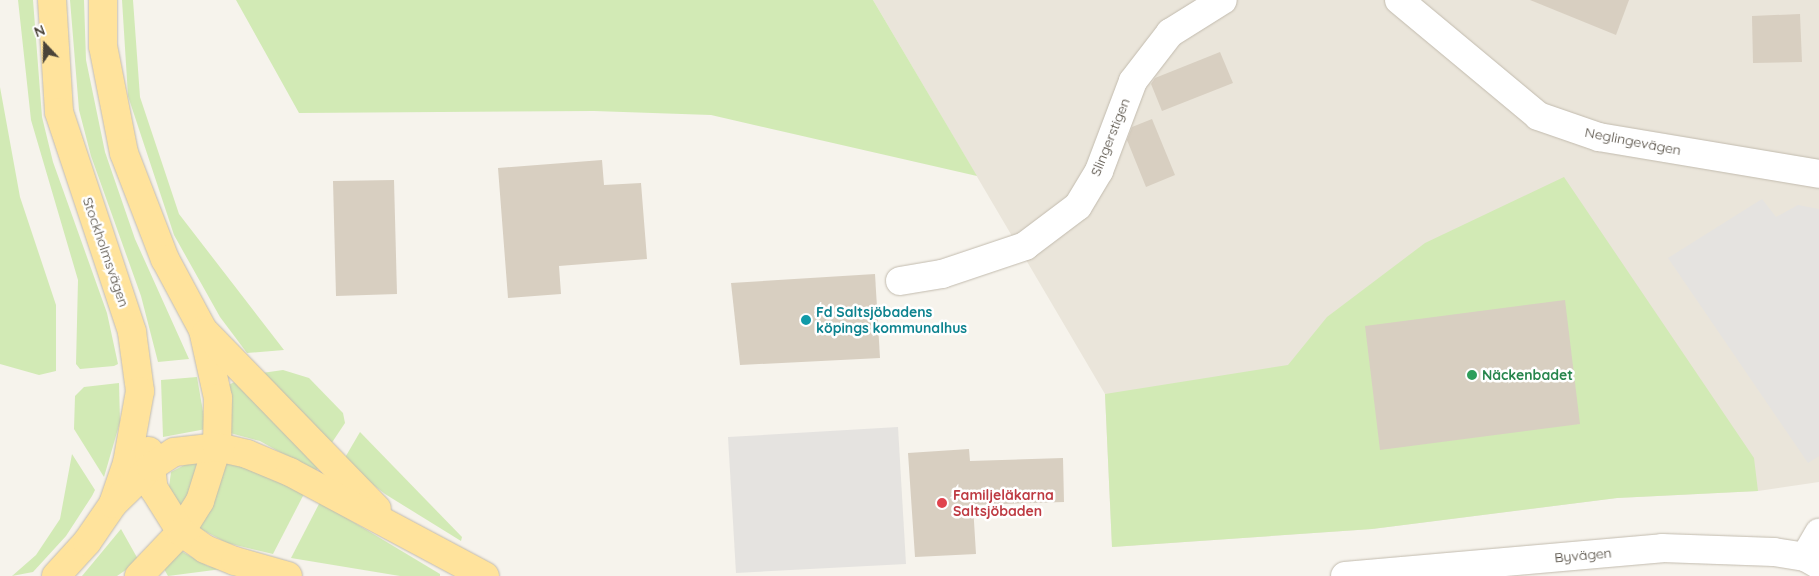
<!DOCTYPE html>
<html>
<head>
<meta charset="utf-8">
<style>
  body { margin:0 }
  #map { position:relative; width:1819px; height:576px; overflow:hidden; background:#f6f3ec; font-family:Quicksand,sans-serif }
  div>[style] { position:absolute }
  .residential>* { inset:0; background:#eae5da }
  .green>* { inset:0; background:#d2eab5 }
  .parking>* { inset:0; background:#e5e3e0 }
  .building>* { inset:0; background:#d8cfc1 }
  .roads { filter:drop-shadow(0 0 1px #c2bbae) drop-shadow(0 0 1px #c2bbae) }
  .minor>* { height:28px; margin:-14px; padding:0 14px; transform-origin:14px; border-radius:14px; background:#fff }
  .major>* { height:28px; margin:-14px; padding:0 14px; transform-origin:14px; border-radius:14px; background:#ffe39c }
  .dots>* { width:14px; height:14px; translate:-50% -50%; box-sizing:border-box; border:2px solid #fff; border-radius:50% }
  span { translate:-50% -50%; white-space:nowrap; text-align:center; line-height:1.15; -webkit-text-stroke:5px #fff; paint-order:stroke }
  .street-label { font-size:14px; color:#4b4439 }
  .culture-label { font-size:14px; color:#0d838f; font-weight:700 }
  .left { translate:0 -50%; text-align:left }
  .leisure-label { font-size:14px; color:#27864d; font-weight:700 }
  .health-label { font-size:14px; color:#be3a42; font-weight:700 }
  .north { position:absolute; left:20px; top:20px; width:50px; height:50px; -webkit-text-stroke:4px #fff; paint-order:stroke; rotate:339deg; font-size:14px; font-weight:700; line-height:20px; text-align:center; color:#4b4439 }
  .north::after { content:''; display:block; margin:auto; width:18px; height:22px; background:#4b4439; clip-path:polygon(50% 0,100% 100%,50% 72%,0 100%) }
</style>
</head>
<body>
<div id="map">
  <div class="residential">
    <div style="clip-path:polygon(873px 0,1819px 0,1819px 482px,1758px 491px,1617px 498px,1372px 529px,1112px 547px,1105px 394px)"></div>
  </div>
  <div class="green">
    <div style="clip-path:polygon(18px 0,33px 0,42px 117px,53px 162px,107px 313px,118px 364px,114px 366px,80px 369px,76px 364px,78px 280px,31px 120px)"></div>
    <div style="clip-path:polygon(70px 0,84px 0,86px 60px,105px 152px,135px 239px,189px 359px,158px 362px,141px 296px,91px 156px,79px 110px)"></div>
    <div style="clip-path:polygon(122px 0,133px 0,140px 97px,179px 214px,284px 350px,247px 353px,220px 317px,174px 235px,128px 96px)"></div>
    <div style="clip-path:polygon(236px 0,873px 0,977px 176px,711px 115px,594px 111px,299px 113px)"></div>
    <div style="clip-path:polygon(0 87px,20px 197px,56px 305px,56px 371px,39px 375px,0 364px)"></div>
    <div style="clip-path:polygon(1564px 177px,1754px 458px,1758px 491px,1617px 498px,1372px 529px,1112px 547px,1105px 394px,1288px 365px,1327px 317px,1425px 243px)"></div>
    <div style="clip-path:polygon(283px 370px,309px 378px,343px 413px,345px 423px,329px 447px,262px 373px)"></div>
    <div style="clip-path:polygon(197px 377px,206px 429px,163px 437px,161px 380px)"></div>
    <div style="clip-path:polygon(239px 380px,319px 467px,315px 472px,260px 441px,230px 433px,231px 405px,226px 386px)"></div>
    <div style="clip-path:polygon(119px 383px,120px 422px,104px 477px,74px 429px,75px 396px,84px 387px)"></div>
    <div style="clip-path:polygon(360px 432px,462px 537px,461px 541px,385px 494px,343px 461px)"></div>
    <div style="clip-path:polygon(72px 454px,95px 490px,92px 496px,66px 536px,33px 572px,12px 576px,36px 555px,60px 519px)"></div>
    <div style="clip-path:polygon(194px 460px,200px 460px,198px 472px,182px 508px,169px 487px,171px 472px)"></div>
    <div style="clip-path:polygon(225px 463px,243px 465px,305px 492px,273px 554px,227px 543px,199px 528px)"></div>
    <div style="clip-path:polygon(320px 502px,440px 574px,440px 576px,400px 576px,291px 558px)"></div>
    <div style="clip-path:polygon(121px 529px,139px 561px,117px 576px,82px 576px)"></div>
    <div style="clip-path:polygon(181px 551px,208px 566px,222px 569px,168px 576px,164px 569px)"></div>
  </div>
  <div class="parking">
    <div style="clip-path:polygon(1762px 199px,1776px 217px,1798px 205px,1819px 209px,1819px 456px,1808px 463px,1668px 258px)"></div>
    <div style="clip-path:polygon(898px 427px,906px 564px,736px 573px,728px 437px)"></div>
  </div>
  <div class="building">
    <div style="clip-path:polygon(1530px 0,1629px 0,1616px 35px)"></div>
    <div style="clip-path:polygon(1800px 14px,1802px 62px,1753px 63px,1752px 16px)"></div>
    <div style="clip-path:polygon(1220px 52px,1233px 83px,1162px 111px,1151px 84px,1155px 78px)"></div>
    <div style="clip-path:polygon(1152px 119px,1175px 175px,1146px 187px,1127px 140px,1132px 127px)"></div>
    <div style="clip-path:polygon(602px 160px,604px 185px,641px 183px,647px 259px,559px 266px,561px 294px,508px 298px,498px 168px)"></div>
    <div style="clip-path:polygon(394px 180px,397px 294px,336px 296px,333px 181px)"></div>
    <div style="clip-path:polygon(875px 274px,880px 358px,740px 365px,731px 283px)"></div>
    <div style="clip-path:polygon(1565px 300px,1580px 424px,1380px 450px,1365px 326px)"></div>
    <div style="clip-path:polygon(969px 449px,970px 461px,1063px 458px,1064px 502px,973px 505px,976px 554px,915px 557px,908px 453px)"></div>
  </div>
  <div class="roads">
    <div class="minor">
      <div style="left:1399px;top:0;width:181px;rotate:39.8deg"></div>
      <div style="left:1538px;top:116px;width:65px;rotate:19deg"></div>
      <div style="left:1599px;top:137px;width:223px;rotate:9.5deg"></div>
      <div style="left:900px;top:281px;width:43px;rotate:-9.5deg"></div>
      <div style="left:942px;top:274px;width:88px;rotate:-18.6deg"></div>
      <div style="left:1025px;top:246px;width:66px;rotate:-37deg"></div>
      <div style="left:1078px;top:206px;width:41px;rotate:-59deg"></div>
      <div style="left:1099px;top:171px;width:96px;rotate:-69.3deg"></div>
      <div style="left:1133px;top:81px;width:61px;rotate:-52.4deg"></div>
      <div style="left:1170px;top:33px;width:62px;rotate:-31.9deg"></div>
      <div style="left:1805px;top:557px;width:28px;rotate:-60deg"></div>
      <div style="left:1345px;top:576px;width:318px;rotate:-5deg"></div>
      <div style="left:1662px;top:548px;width:112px;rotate:2deg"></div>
      <div style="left:1774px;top:552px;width:31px;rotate:9deg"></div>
      <div style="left:1805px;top:557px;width:16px;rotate:30deg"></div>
    </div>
    <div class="major">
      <div style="left:52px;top:0;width:112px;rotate:86.4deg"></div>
      <div style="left:59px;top:112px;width:232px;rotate:71.6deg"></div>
      <div style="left:132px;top:332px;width:60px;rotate:82.3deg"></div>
      <div style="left:140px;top:391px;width:73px;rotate:100.2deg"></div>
      <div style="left:127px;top:463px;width:43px;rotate:108.9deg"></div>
      <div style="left:103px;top:0;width:46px;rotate:90deg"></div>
      <div style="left:103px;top:46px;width:109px;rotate:78.9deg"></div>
      <div style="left:124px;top:153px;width:114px;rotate:68.9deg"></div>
      <div style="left:165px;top:259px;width:81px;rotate:61.8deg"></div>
      <div style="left:203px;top:330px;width:70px;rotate:77.6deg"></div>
      <div style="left:218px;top:398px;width:49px;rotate:91.2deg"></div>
      <div style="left:217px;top:447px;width:57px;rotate:107.5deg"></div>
      <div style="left:200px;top:501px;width:36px;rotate:122deg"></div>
      <div style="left:181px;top:532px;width:61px;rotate:133.7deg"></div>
      <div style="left:206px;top:333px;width:245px;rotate:45.8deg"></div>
      <div style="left:149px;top:451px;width:38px;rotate:83deg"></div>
      <div style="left:154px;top:489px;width:51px;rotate:57.9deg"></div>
      <div style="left:181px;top:532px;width:29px;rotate:35deg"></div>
      <div style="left:205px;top:549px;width:32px;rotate:22deg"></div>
      <div style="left:235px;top:561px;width:55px;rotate:15.8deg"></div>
      <div style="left:56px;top:576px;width:46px;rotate:-47.6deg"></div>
      <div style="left:87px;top:542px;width:46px;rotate:-55.6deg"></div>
      <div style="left:113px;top:504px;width:53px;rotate:-44.2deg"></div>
      <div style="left:151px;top:467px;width:27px;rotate:-33deg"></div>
      <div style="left:174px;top:452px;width:43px;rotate:-6.6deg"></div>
      <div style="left:217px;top:447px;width:31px;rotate:13deg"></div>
      <div style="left:247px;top:454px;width:47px;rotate:22.7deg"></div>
      <div style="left:290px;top:472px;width:221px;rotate:28.1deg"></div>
    </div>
  </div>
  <div class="dots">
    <div style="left:806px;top:320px;background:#0f9aa8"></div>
    <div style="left:1472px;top:375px;background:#2e9e5b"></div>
    <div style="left:942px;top:503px;background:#e0444e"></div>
  </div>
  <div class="street-label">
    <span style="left:1110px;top:137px;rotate:-68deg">Slingerstigen</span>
    <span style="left:1633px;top:141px;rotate:11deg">Neglingevägen</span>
    <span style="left:106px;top:252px;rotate:71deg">Stockholmsvägen</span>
    <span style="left:1583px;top:555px;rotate:-5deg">Byvägen</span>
  </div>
  <div class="culture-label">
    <span class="left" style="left:816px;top:320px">Fd Saltsjöbadens<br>köpings kommunalhus</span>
  </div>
  <div class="leisure-label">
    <span class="left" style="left:1482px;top:375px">Näckenbadet</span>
  </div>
  <div class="health-label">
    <span class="left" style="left:953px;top:503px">Familjeläkarna<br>Saltsjöbaden</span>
  </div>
  <div class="north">N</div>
</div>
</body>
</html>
